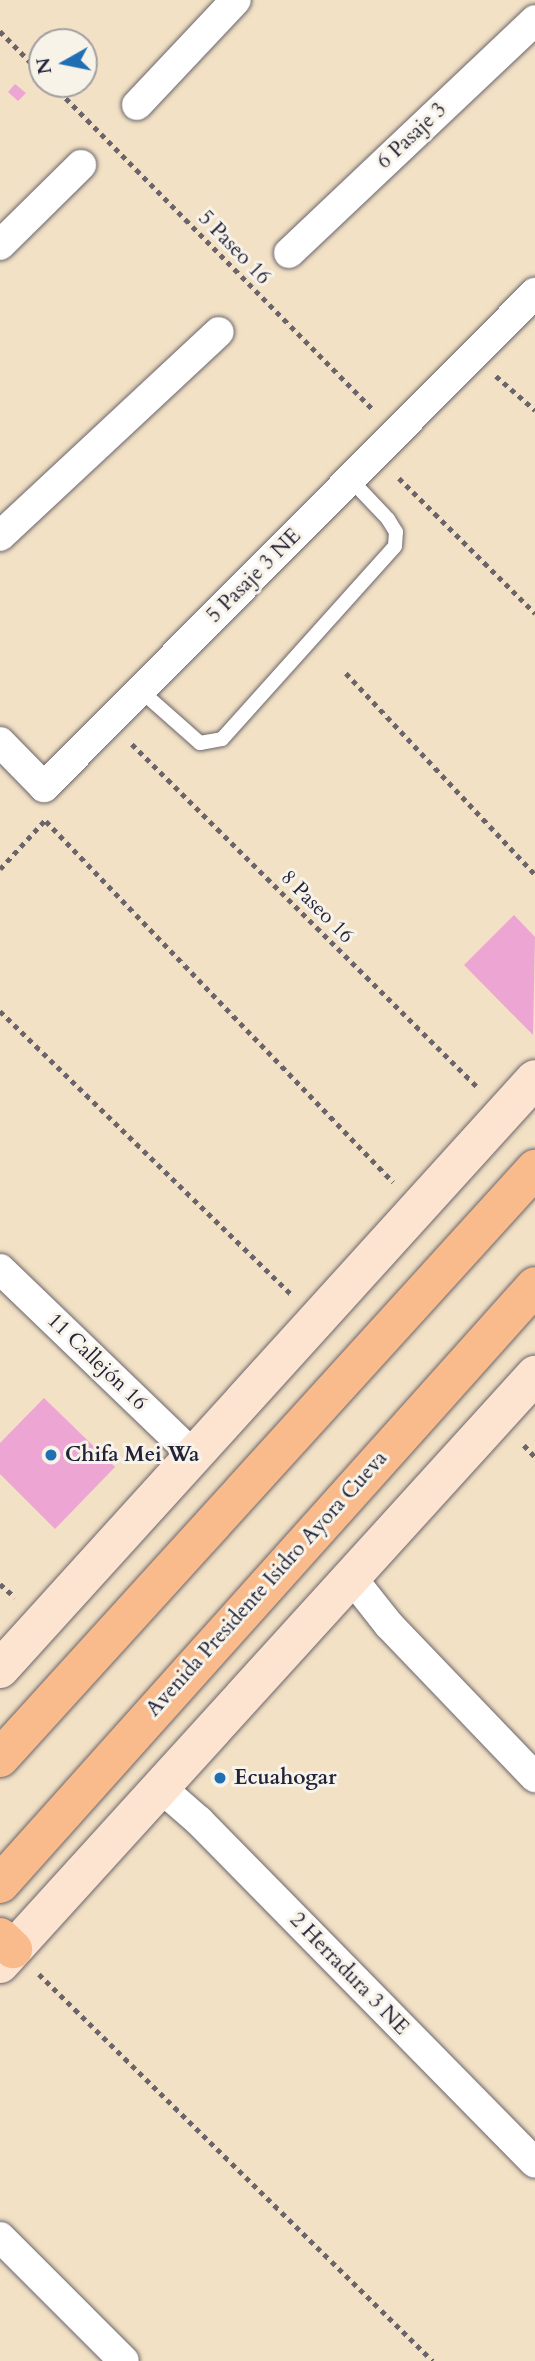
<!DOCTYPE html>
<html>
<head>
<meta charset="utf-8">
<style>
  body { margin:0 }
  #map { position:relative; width:535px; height:2361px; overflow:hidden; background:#f2e1c5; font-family:Cardo,serif }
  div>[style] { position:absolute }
  .building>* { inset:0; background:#eda5d4 }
  .path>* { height:4.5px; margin-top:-2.25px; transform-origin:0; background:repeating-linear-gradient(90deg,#6b656b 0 5px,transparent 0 10px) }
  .roads { filter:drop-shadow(0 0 2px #6b656b) drop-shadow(0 0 2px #6b656b) }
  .service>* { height:14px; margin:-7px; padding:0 7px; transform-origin:7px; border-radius:7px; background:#fff }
  .minor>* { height:30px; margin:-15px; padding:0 15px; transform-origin:15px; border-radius:15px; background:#fff }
  .secondary>* { height:38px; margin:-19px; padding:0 19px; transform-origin:19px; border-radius:19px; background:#fde4d1 }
  .primary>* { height:38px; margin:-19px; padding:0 19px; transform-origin:19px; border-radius:19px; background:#fabb8c }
  .dots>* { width:19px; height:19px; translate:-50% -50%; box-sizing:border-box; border:4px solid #f7f3e8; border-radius:50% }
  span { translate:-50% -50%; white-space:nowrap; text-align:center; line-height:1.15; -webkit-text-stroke:6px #f7f3e8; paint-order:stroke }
  .street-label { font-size:21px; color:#22223b }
  .poi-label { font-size:21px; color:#22223b; font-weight:700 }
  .left { translate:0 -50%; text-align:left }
  .north { position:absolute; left:28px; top:28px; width:70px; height:70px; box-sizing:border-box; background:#f7f3e8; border:2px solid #a29fa3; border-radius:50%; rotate:261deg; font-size:19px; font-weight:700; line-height:28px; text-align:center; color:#22223b }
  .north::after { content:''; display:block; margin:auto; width:24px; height:32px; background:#1f6fb2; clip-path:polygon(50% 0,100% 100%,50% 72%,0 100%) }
</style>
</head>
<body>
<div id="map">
  <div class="building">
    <div style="clip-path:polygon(15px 84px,26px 93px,18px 101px,8px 92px)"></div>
    <div style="clip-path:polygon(514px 915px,535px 937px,533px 1035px,464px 965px)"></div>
    <div style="clip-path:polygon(44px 1398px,115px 1467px,55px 1529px,0 1474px,0 1443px)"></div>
  </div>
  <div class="path">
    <div style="left:0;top:31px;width:60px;rotate:45.7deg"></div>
    <div style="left:52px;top:84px;width:458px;rotate:45.4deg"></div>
    <div style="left:496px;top:376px;width:52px;rotate:41.1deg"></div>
    <div style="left:399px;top:478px;width:192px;rotate:44.8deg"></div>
    <div style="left:346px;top:673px;width:276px;rotate:46.8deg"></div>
    <div style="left:132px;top:744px;width:488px;rotate:44.8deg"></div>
    <div style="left:46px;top:821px;width:501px;rotate:46.13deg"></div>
    <div style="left:0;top:869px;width:68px;rotate:-47.4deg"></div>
    <div style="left:0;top:1011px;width:406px;rotate:44.2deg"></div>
    <div style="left:524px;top:1445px;width:16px;rotate:47deg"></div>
    <div style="left:0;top:1584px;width:20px;rotate:41deg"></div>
    <div style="left:39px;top:1974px;width:552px;rotate:44.49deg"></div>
  </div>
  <div class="roads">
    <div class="service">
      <div style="left:140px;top:690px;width:80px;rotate:41.5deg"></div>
      <div style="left:200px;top:743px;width:22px;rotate:-10deg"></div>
      <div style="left:222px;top:739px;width:259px;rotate:-48.1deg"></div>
      <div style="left:395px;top:546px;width:14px;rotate:-86deg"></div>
      <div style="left:396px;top:532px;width:15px;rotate:-122deg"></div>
      <div style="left:388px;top:519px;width:55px;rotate:-133.5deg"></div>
    </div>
    <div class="minor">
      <div style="left:137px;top:105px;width:144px;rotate:-46.7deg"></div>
      <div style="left:0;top:245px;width:114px;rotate:-44.6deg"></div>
      <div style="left:289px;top:253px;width:339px;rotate:-43.4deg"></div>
      <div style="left:0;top:536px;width:299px;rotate:-43deg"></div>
      <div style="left:0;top:742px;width:63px;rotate:45.6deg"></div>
      <div style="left:44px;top:787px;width:697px;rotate:-45.17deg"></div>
      <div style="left:0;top:1269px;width:268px;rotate:43.9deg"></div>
      <div style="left:351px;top:1577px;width:61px;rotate:51.6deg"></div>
      <div style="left:389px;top:1625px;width:211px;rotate:46.2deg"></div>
      <div style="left:160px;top:1787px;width:52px;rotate:41.1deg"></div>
      <div style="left:199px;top:1821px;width:479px;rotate:45.5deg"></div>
      <div style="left:0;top:2237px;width:175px;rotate:45deg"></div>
    </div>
    <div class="secondary">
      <div style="left:0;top:1669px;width:796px;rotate:-47.8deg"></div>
      <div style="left:0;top:1964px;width:796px;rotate:-47.75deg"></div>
    </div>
    <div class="primary">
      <div style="left:0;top:1758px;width:796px;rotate:-47.75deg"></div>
      <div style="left:0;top:1884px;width:802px;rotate:-48.18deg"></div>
      <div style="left:0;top:1937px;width:18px;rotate:43deg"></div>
    </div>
  </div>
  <div class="dots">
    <div style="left:51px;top:1455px;background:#1f6fb2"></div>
    <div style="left:220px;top:1778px;background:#1f6fb2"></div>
  </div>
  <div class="street-label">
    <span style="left:412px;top:136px;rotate:-43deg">6 Pasaje 3</span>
    <span style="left:234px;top:248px;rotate:46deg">5 Paseo 16</span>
    <span style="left:254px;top:576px;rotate:-45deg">5 Pasaje 3 NE</span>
    <span style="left:317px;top:907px;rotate:45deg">8 Paseo 16</span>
    <span style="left:97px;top:1362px;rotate:44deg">11 Callejón 16</span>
    <span style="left:267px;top:1584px;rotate:-48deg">Avenida Presidente Isidro Ayora Cueva</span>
    <span style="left:349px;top:1974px;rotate:46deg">2 Herradura 3 NE</span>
  </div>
  <div class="poi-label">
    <span class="left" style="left:65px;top:1455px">Chifa Mei Wa</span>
    <span class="left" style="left:234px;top:1778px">Ecuahogar</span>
  </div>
  <div class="north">N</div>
</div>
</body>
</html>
